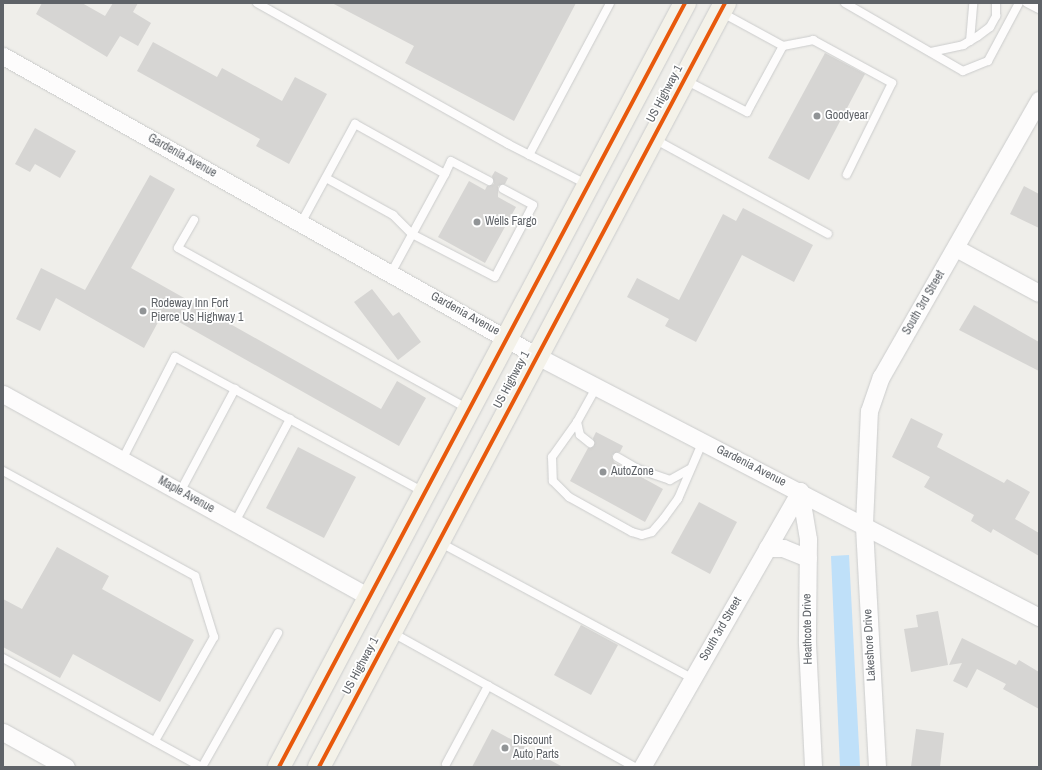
<!DOCTYPE html>
<html>
<head>
<meta charset="utf-8">
<style>
  body { margin:0 }
  #map { position:relative; width:1042px; height:770px; overflow:hidden; background:#efeeea; font-family:"Archivo Narrow",sans-serif }
  div>[style] { position:absolute }
  .water>* { inset:0; background:#bfe0f9 }
  .building>* { inset:0; background:#d6d5d3 }
  .roads { filter:drop-shadow(0 0 1px #cbcccc) drop-shadow(0 0 1px #cbcccc) }
  .lane>* { height:8px; margin:-4px; padding:0 4px; transform-origin:4px; border-radius:4px; background:#fdfcfc }
  .street>* { height:17px; margin:-8.5px; padding:0 8.5px; transform-origin:8.5px; border-radius:8.5px; background:#fdfcfc }
  .primary>* { height:22px; margin:-11px; padding:0 11px; transform-origin:11px; border-radius:11px; background:#f4f2e9 }
  .cycleway>* { height:4px; margin:-2px; padding:0 2px; transform-origin:2px; border-radius:2px; background:#e8590c }
  .dots>* { width:11px; height:11px; translate:-50% -50%; box-sizing:border-box; border:2px solid #fff; border-radius:50% }
  span { translate:-50% -50%; white-space:nowrap; text-align:center; line-height:1.15; -webkit-text-stroke:3.5px #fff; paint-order:stroke }
  .street-label { font-size:12px; color:#5f6368 }
  .poi-label { font-size:12px; color:#5f6368 }
  .left { translate:0 -50%; text-align:left }
  .frame { position:absolute; inset:0; border:4px solid #5f6368; pointer-events:none }
</style>
</head>
<body>
<div id="map">
  <div class="water">
    <div style="clip-path:polygon(849px 555px,860px 767px,840px 767px,831px 556px)"></div>
  </div>
  <div class="building">
    <div style="clip-path:polygon(42px 3px,82px 3px,105px 16px,113px 3px,138px 3px,133px 12px,151px 23px,138px 46px,120px 36px,107px 57px,36px 14px)"></div>
    <div style="clip-path:polygon(332px 3px,576px 3px,514px 121px,405px 63px,414px 46px)"></div>
    <div style="clip-path:polygon(153px 42px,217px 77px,222px 68px,282px 101px,295px 77px,327px 94px,289px 164px,256px 146px,260px 139px,137px 71px)"></div>
    <div style="clip-path:polygon(825px 53px,865px 74px,809px 180px,768px 158px)"></div>
    <div style="clip-path:polygon(35px 128px,76px 151px,60px 178px,35px 164px,30px 172px,15px 164px)"></div>
    <div style="clip-path:polygon(495px 171px,508px 178px,505px 184px,498px 186px,498px 197px,516px 207px,485px 263px,438px 237px,469px 181px,485px 190px,487px 186px,494px 184px,492px 176px)"></div>
    <div style="clip-path:polygon(150px 175px,175px 189px,131px 268px,381px 409px,397px 381px,426px 398px,399px 446px,163px 313px,144px 348px,56px 298px,40px 331px,16px 319px,41px 268px,85px 290px)"></div>
    <div style="clip-path:polygon(1024px 186px,1039px 194px,1039px 228px,1010px 214px)"></div>
    <div style="clip-path:polygon(743px 208px,813px 245px,794px 282px,742px 255px,696px 342px,665px 326px,669px 319px,627px 297px,637px 278px,679px 300px,723px 214px,736px 221px)"></div>
    <div style="clip-path:polygon(372px 289px,393px 316px,399px 312px,421px 342px,398px 360px,354px 302px)"></div>
    <div style="clip-path:polygon(974px 305px,1039px 342px,1039px 371px,959px 330px)"></div>
    <div style="clip-path:polygon(911px 418px,943px 434px,937px 447px,1004px 483px,1007px 479px,1030px 492px,1015px 519px,1039px 533px,1039px 556px,993px 529px,991px 533px,971px 521px,974px 515px,924px 487px,930px 477px,892px 457px)"></div>
    <div style="clip-path:polygon(596px 432px,623px 446px,620px 452px,612px 455px,614px 462px,663px 489px,645px 522px,570px 481px,588px 448px,594px 446px,593px 438px)"></div>
    <div style="clip-path:polygon(298px 447px,356px 477px,324px 538px,266px 508px)"></div>
    <div style="clip-path:polygon(699px 502px,737px 522px,710px 574px,671px 553px)"></div>
    <div style="clip-path:polygon(57px 547px,109px 576px,102px 589px,194px 640px,160px 702px,73px 654px,60px 678px,3px 647px,3px 599px,22px 609px)"></div>
    <div style="clip-path:polygon(938px 611px,948px 665px,911px 672px,904px 629px,918px 627px,916px 615px)"></div>
    <div style="clip-path:polygon(581px 625px,618px 645px,591px 695px,554px 675px)"></div>
    <div style="clip-path:polygon(962px 638px,1016px 665px,1019px 660px,1039px 672px,1039px 709px,1003px 689px,1006px 684px,977px 669px,967px 688px,953px 681px,962px 663px,949px 665px)"></div>
    <div style="clip-path:polygon(492px 729px,563px 767px,472px 767px)"></div>
    <div style="clip-path:polygon(916px 729px,944px 733px,940px 767px,911px 767px)"></div>
  </div>
  <div class="roads">
    <div class="lane">
      <div style="left:257px;top:3px;width:288px;rotate:29.3deg"></div>
      <div style="left:508px;top:144px;width:90px;rotate:27.1deg"></div>
      <div style="left:845px;top:3px;width:136px;rotate:30deg"></div>
      <div style="left:963px;top:71px;width:27px;rotate:-22deg"></div>
      <div style="left:988px;top:61px;width:66px;rotate:-61.9deg"></div>
      <div style="left:1027px;top:3px;width:13px;rotate:27deg"></div>
      <div style="left:970px;top:41px;width:38px;rotate:-85deg"></div>
      <div style="left:783px;top:46px;width:31px;rotate:-11deg"></div>
      <div style="left:813px;top:40px;width:90px;rotate:28.6deg"></div>
      <div style="left:892px;top:83px;width:102px;rotate:116.3deg"></div>
      <div style="left:931px;top:52px;width:33px;rotate:-12deg"></div>
      <div style="left:963px;top:45px;width:17px;rotate:-31deg"></div>
      <div style="left:978px;top:36px;width:15px;rotate:-37deg"></div>
      <div style="left:990px;top:27px;width:13px;rotate:-61deg"></div>
      <div style="left:996px;top:16px;width:13px;rotate:-90deg"></div>
      <div style="left:685px;top:80px;width:70px;rotate:27.3deg"></div>
      <div style="left:747px;top:112px;width:75px;rotate:-61.4deg"></div>
      <div style="left:783px;top:46px;width:71px;rotate:-151.3deg"></div>
      <div style="left:654px;top:139px;width:198px;rotate:28.6deg"></div>
      <div style="left:529px;top:155px;width:172px;rotate:-61.9deg"></div>
      <div style="left:445px;top:174px;width:14px;rotate:-65deg"></div>
      <div style="left:451px;top:161px;width:43px;rotate:27.8deg"></div>
      <div style="left:326px;top:178px;width:77px;rotate:28.9deg"></div>
      <div style="left:393px;top:215px;width:27px;rotate:45deg"></div>
      <div style="left:412px;top:234px;width:93px;rotate:27.4deg"></div>
      <div style="left:495px;top:277px;width:81px;rotate:-62.2deg"></div>
      <div style="left:533px;top:205px;width:34px;rotate:-152deg"></div>
      <div style="left:194px;top:220px;width:32px;rotate:120deg"></div>
      <div style="left:178px;top:248px;width:333px;rotate:29deg"></div>
      <div style="left:301px;top:223px;width:113px;rotate:-61.4deg"></div>
      <div style="left:355px;top:124px;width:103px;rotate:29.1deg"></div>
      <div style="left:445px;top:174px;width:113px;rotate:118.6deg"></div>
      <div style="left:597px;top:386px;width:41px;rotate:119.1deg"></div>
      <div style="left:577px;top:422px;width:43px;rotate:125.5deg"></div>
      <div style="left:552px;top:457px;width:24px;rotate:88deg"></div>
      <div style="left:553px;top:481px;width:23px;rotate:45deg"></div>
      <div style="left:569px;top:497px;width:72px;rotate:29.1deg"></div>
      <div style="left:632px;top:532px;width:10px;rotate:17deg"></div>
      <div style="left:642px;top:535px;width:10px;rotate:-17deg"></div>
      <div style="left:652px;top:532px;width:18px;rotate:-49deg"></div>
      <div style="left:664px;top:518px;width:24px;rotate:-54deg"></div>
      <div style="left:678px;top:499px;width:63px;rotate:-66.7deg"></div>
      <div style="left:577px;top:422px;width:13px;rotate:77deg"></div>
      <div style="left:580px;top:435px;width:13px;rotate:39deg"></div>
      <div style="left:617px;top:457px;width:24px;rotate:30deg"></div>
      <div style="left:638px;top:469px;width:34px;rotate:19deg"></div>
      <div style="left:670px;top:480px;width:23px;rotate:-29deg"></div>
      <div style="left:122px;top:460px;width:116px;rotate:-62.8deg"></div>
      <div style="left:175px;top:357px;width:283px;rotate:28.5deg"></div>
      <div style="left:3px;top:471px;width:219px;rotate:28.7deg"></div>
      <div style="left:195px;top:576px;width:64px;rotate:72.7deg"></div>
      <div style="left:214px;top:637px;width:120px;rotate:119.6deg"></div>
      <div style="left:180px;top:492px;width:117px;rotate:-61.9deg"></div>
      <div style="left:235px;top:522px;width:117px;rotate:-61.9deg"></div>
      <div style="left:439px;top:542px;width:289px;rotate:28.3deg"></div>
      <div style="left:391px;top:632px;width:279px;rotate:29deg"></div>
      <div style="left:3px;top:658px;width:226px;rotate:28.8deg"></div>
      <div style="left:446px;top:764px;width:89px;rotate:-61.7deg"></div>
      <div style="left:202px;top:767px;width:154px;rotate:-60.4deg"></div>
    </div>
    <div class="street">
      <div style="left:3px;top:56px;width:612px;rotate:29.33deg"></div>
      <div style="left:537px;top:356px;width:566px;rotate:27.47deg"></div>
      <div style="left:956px;top:248px;width:94px;rotate:28.5deg"></div>
      <div style="left:3px;top:394px;width:419px;rotate:29deg"></div>
      <div style="left:800px;top:491px;width:49px;rotate:80.5deg"></div>
      <div style="left:808px;top:539px;width:104px;rotate:90.6deg"></div>
      <div style="left:807px;top:643px;width:124px;rotate:87.2deg"></div>
      <div style="left:767px;top:548px;width:16px"></div>
      <div style="left:783px;top:548px;width:27px;rotate:22deg"></div>
      <div style="left:3px;top:732px;width:72px;rotate:29.1deg"></div>
      <div style="left:642px;top:767px;width:318px;rotate:-60.2deg"></div>
      <div style="left:877px;top:767px;width:243px;rotate:-93.1deg"></div>
      <div style="left:864px;top:524px;width:113px;rotate:-87.5deg"></div>
      <div style="left:869px;top:411px;width:36px;rotate:-71deg"></div>
      <div style="left:881px;top:377px;width:319px;rotate:-60.3deg"></div>
    </div>
    <div class="primary">
      <div style="left:279px;top:767px;width:865px;rotate:-62.01deg"></div>
      <div style="left:319px;top:767px;width:865px;rotate:-62.01deg"></div>
    </div>
  </div>
  <div class="cycleway">
    <div style="left:279px;top:767px;width:865px;rotate:-62.01deg"></div>
    <div style="left:319px;top:767px;width:865px;rotate:-62.01deg"></div>
  </div>
  <div class="dots">
    <div style="left:817px;top:116px;background:#919496"></div>
    <div style="left:477px;top:222px;background:#919496"></div>
    <div style="left:143px;top:311px;background:#919496"></div>
    <div style="left:603px;top:472px;background:#919496"></div>
    <div style="left:505px;top:748px;background:#919496"></div>
  </div>
  <div class="street-label">
    <span style="left:665px;top:94px;rotate:-62deg">US Highway 1</span>
    <span style="left:182px;top:156px;rotate:29deg">Gardenia Avenue</span>
    <span style="left:924px;top:303px;rotate:-60deg">South 3rd Street</span>
    <span style="left:465px;top:314px;rotate:29deg">Gardenia Avenue</span>
    <span style="left:512px;top:380px;rotate:-62deg">US Highway 1</span>
    <span style="left:751px;top:466px;rotate:27deg">Gardenia Avenue</span>
    <span style="left:186px;top:495px;rotate:29deg">Maple Avenue</span>
    <span style="left:721px;top:629px;rotate:-60deg">South 3rd Street</span>
    <span style="left:808px;top:629px;rotate:-91deg">Heathcote Drive</span>
    <span style="left:870px;top:645px;rotate:-93deg">Lakeshore Drive</span>
    <span style="left:361px;top:666px;rotate:-62deg">US Highway 1</span>
  </div>
  <div class="poi-label">
    <span class="left" style="left:825px;top:116px">Goodyear</span>
    <span class="left" style="left:485px;top:222px">Wells Fargo</span>
    <span class="left" style="left:151px;top:311px">Rodeway Inn Fort<br>Pierce Us Highway 1</span>
    <span class="left" style="left:611px;top:472px">AutoZone</span>
    <span class="left" style="left:513px;top:748px">Discount<br>Auto Parts</span>
  </div>
  <div class="frame"></div>
</div>
</body>
</html>
